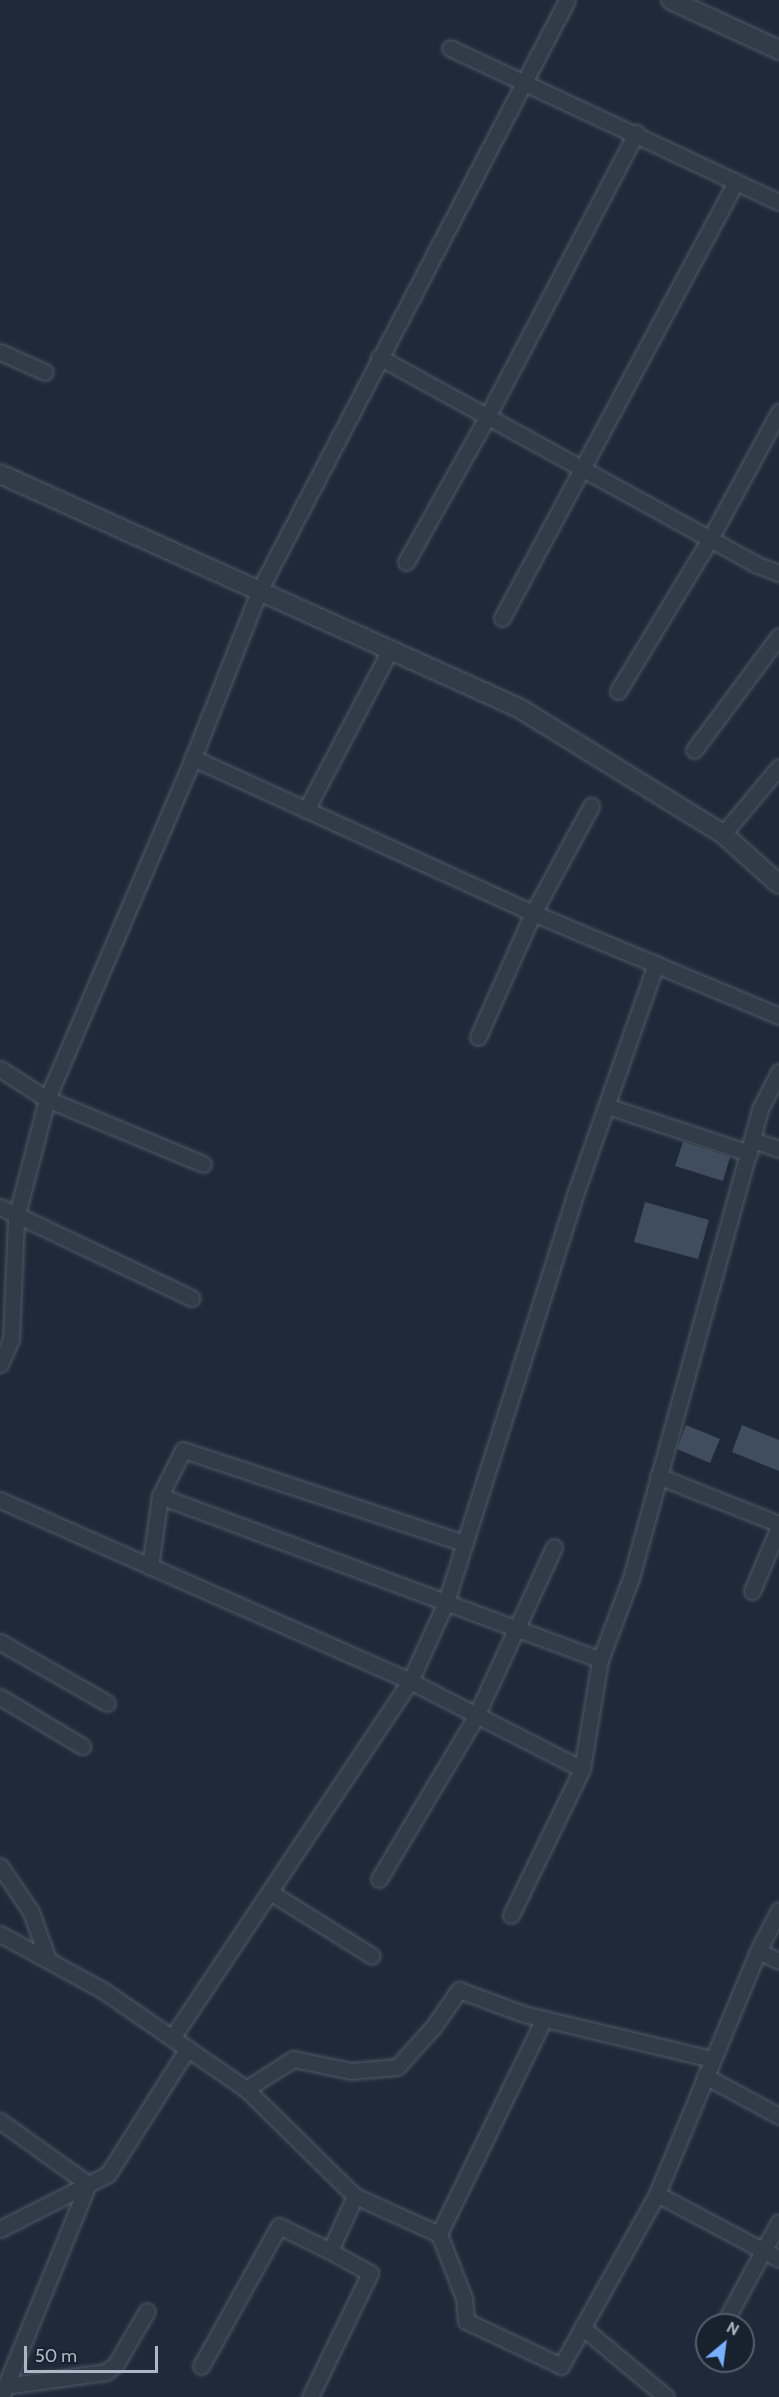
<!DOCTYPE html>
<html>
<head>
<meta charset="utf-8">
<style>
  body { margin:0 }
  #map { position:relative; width:779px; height:2397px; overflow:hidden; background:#1e2a39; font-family:Cabin,sans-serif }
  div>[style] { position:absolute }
  .building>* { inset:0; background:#3f4d5e }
  .roads { filter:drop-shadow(0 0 2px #4f5a67) drop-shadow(0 0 2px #4f5a67) }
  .minor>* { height:15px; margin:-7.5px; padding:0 7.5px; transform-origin:7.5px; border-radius:7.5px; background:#323c49 }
  .tertiary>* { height:18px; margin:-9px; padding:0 9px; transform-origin:9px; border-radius:9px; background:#323c49 }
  span { translate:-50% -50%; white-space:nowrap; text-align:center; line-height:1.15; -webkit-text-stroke:4.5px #18212e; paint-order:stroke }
  .north { position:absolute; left:695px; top:2313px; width:60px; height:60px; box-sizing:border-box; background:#18212e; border:2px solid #535d6b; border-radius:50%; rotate:29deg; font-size:16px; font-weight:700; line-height:24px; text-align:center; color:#acb7c6 }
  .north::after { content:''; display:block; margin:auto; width:21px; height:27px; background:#78afff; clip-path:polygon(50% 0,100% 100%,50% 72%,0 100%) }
  .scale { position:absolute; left:24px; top:2346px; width:134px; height:27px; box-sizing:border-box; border:3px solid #acb7c6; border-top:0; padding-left:8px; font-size:18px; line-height:21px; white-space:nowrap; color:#acb7c6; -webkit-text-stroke:4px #18212e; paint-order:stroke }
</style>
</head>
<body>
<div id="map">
  <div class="building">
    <div style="clip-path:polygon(683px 1142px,730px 1157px,723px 1181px,675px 1166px)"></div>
    <div style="clip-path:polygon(645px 1202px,709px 1220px,698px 1259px,634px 1242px)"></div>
    <div style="clip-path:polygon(686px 1425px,720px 1439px,710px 1463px,677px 1449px)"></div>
    <div style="clip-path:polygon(742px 1425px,779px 1440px,779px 1471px,732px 1452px)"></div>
  </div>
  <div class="roads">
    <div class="minor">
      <div style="left:450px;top:48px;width:363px;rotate:25.1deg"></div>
      <div style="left:0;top:352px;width:49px;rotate:24deg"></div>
      <div style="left:379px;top:357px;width:429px;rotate:28.8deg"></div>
      <div style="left:755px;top:564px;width:26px;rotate:21deg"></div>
      <div style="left:406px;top:562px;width:166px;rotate:-60.8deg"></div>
      <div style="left:487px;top:417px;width:321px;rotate:-62.3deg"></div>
      <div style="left:502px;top:618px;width:495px;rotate:-61.8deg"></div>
      <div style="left:618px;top:691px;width:178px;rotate:-58.8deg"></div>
      <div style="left:710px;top:539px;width:145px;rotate:-61.5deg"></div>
      <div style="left:694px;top:750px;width:142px;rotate:-53.3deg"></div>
      <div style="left:193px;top:758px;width:374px;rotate:24.5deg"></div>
      <div style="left:533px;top:913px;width:267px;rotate:22.7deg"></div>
      <div style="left:306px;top:810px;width:181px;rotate:-62.3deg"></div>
      <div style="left:723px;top:834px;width:87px;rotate:-50.1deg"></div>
      <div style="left:478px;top:1037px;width:136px;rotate:-66.1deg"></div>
      <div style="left:533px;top:913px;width:122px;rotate:-61.5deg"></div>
      <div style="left:0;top:1069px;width:56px;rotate:32.6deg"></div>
      <div style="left:47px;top:1099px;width:169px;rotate:22.6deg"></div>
      <div style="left:607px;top:1106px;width:150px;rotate:18.3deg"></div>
      <div style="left:753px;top:1140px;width:28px;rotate:19deg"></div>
      <div style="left:0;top:1207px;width:212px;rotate:25.4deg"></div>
      <div style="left:0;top:1364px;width:27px;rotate:-66deg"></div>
      <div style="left:11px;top:1339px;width:121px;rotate:-87.6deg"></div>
      <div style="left:16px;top:1218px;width:123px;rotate:-75.4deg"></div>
      <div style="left:47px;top:1099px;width:371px;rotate:-66.8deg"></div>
      <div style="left:193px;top:758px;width:180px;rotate:-68.4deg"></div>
      <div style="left:259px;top:591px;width:666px;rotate:-62.47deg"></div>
      <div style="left:658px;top:1476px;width:130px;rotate:21.6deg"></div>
      <div style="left:160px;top:1496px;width:51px;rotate:-63.4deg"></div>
      <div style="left:183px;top:1450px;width:297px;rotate:18.3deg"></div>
      <div style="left:0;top:1500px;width:448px;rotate:23.8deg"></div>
      <div style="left:410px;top:1681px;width:193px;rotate:27.1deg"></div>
      <div style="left:150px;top:1567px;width:72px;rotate:-82deg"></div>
      <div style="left:160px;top:1496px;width:470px;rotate:20.4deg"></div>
      <div style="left:752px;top:1591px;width:69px;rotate:-67.1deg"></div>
      <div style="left:0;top:1642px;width:123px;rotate:29.7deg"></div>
      <div style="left:0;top:1697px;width:96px;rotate:30.9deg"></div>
      <div style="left:0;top:1866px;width:55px;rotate:56deg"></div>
      <div style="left:31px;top:1912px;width:48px;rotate:70.4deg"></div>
      <div style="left:379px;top:1879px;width:190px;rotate:-59.2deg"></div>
      <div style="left:476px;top:1716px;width:186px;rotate:-65.2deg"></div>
      <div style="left:270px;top:1892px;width:120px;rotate:32.1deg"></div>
      <div style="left:511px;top:1915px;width:162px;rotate:-64.1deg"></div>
      <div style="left:582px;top:1769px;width:110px;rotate:-80.6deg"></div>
      <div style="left:600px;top:1660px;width:88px;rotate:-69.3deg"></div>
      <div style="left:631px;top:1578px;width:486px;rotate:-74.6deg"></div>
      <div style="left:760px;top:1109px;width:42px;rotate:-62.8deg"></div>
      <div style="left:0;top:1934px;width:119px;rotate:28.7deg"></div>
      <div style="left:104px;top:1991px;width:173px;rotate:34.6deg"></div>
      <div style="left:246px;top:2089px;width:153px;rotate:44.5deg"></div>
      <div style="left:355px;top:2196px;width:92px;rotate:24.3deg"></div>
      <div style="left:439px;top:2234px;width:69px;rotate:68.7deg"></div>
      <div style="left:464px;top:2298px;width:23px;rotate:85deg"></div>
      <div style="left:466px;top:2321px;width:105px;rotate:25.3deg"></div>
      <div style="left:561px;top:2366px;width:197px;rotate:-60.8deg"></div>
      <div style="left:657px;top:2194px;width:263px;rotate:-67.4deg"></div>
      <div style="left:758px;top:1951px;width:46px;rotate:-62.9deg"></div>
      <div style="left:758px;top:1951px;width:23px;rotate:25deg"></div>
      <div style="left:172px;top:2038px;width:429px;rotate:-56.3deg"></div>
      <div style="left:410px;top:1681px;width:87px;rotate:-65.5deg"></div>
      <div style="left:446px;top:1602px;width:427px;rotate:-72.4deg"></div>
      <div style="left:575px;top:1195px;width:245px;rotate:-70.7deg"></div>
      <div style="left:705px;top:2076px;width:84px;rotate:28.4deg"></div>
      <div style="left:246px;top:2089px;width:56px;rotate:-32.6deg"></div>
      <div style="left:293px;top:2059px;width:59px;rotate:11.7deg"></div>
      <div style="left:351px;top:2071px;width:46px;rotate:-5deg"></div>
      <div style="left:397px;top:2067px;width:55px;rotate:-47.9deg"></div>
      <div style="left:434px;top:2026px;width:44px;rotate:-55.2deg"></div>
      <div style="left:459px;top:1990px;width:69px;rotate:20.3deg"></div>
      <div style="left:524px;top:2014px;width:193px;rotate:13.5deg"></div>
      <div style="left:0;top:2121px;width:108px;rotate:35.6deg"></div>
      <div style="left:88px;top:2184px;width:230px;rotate:112.2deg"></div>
      <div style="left:657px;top:2194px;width:138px;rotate:28deg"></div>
      <div style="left:0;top:2229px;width:121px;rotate:-27deg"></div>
      <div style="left:108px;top:2174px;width:149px;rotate:-57.6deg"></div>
      <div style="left:439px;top:2234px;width:239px;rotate:-64deg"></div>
      <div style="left:723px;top:2325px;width:117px;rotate:-61.5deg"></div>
      <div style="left:582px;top:2327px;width:109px;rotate:39.8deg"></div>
      <div style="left:201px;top:2366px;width:160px;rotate:-60.9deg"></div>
      <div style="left:279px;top:2226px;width:57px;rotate:26.1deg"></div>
      <div style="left:5px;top:2386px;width:102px;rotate:-7.9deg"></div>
      <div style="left:106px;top:2372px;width:13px;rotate:-39deg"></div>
      <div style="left:116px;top:2364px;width:61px;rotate:-59.7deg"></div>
      <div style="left:310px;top:2397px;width:138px;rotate:-64.2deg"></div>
      <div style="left:370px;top:2273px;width:46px;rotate:-151.2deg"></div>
      <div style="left:330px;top:2251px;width:60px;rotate:-65.6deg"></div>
    </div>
    <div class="tertiary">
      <div style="left:671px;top:0;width:119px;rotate:24.8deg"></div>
      <div style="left:0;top:474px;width:569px;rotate:24.27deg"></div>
      <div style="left:519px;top:708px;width:240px;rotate:31.7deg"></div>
      <div style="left:723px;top:834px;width:75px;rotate:41.8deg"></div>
    </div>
  </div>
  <div class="north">N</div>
  <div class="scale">50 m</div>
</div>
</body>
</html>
